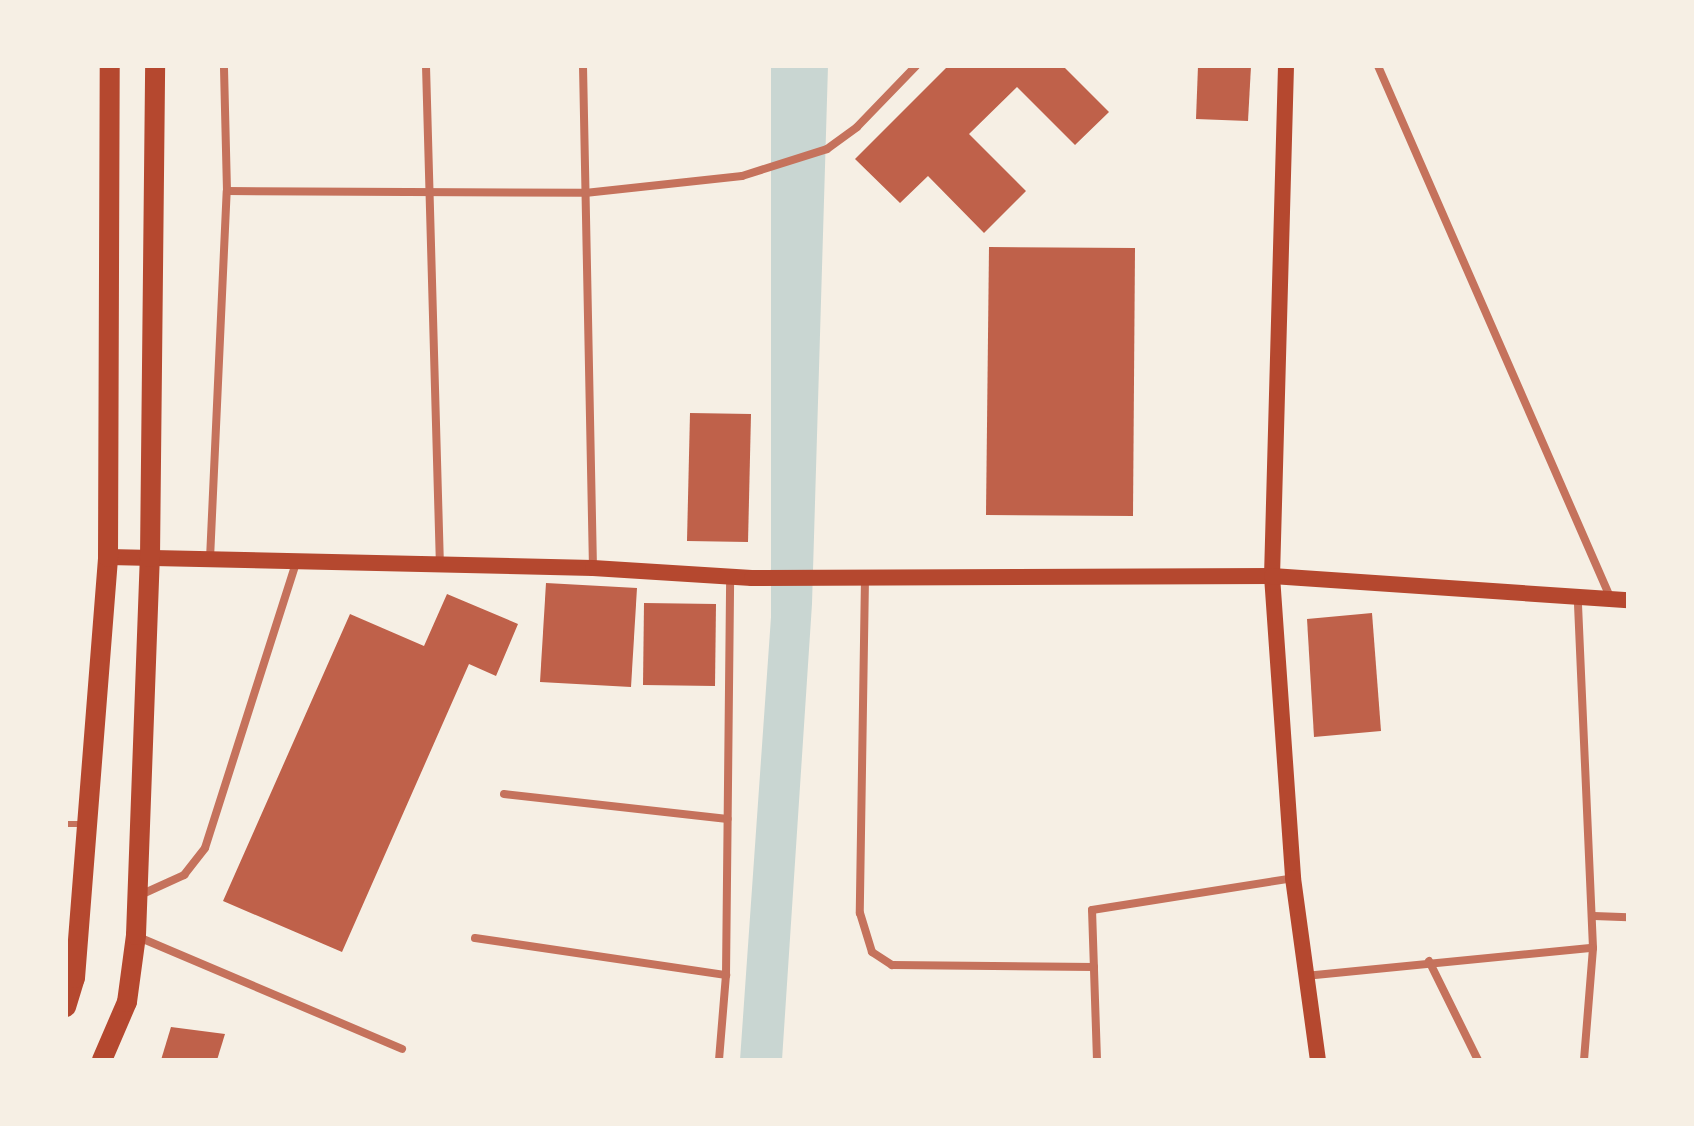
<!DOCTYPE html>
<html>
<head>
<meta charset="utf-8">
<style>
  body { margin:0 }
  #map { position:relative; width:1694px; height:1126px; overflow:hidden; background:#f6efe4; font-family:"PT Sans",sans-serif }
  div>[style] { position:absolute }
  .water>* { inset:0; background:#c9d6d2 }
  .building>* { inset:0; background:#bf614a }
  .service>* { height:6px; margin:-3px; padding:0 3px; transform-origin:3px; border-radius:3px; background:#c5725c }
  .minor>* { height:8px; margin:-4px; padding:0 4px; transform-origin:4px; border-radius:4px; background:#c5725c }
  .secondary>* { height:16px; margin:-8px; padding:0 8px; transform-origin:8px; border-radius:8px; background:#b5482f }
  .primary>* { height:20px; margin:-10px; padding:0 10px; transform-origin:10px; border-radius:10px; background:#b5482f }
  span { translate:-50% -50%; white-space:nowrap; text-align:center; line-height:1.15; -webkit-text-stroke:6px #f6efe4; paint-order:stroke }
  .frame { position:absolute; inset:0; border:68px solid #f6efe4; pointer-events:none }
</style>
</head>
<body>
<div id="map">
  <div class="water">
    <div style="clip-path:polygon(771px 66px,828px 66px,812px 604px,782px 1060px,740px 1060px,771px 617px)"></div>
  </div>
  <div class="building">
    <div style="clip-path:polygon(948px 66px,1063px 66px,1109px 112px,1075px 145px,1017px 87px,969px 134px,1026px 191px,984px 233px,928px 176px,900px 203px,855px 159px)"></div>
    <div style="clip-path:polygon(1198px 66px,1251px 66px,1248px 121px,1196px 119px)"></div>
    <div style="clip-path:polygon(989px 247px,1135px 248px,1133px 516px,986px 515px)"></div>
    <div style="clip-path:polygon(690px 413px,751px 414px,748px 542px,687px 541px)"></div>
    <div style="clip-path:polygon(546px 583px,637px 588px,631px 687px,540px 682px)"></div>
    <div style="clip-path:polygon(447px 594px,518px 624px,496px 676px,469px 664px,342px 952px,223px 901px,350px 614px,424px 646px)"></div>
    <div style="clip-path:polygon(644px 603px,716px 604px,715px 686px,643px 685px)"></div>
    <div style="clip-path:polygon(1372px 613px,1381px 731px,1314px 737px,1307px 619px)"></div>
    <div style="clip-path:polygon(171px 1027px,225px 1034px,217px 1060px,161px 1060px)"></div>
  </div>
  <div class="service">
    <div style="left:66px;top:824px;width:18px"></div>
  </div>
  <div class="minor">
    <div style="left:426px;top:66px;width:500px;rotate:88.4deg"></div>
    <div style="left:583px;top:66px;width:502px;rotate:88.86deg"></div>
    <div style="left:1378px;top:66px;width:582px;rotate:66.39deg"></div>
    <div style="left:227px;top:191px;width:358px;rotate:0.3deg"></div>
    <div style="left:585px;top:193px;width:158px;rotate:-6.2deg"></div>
    <div style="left:742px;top:176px;width:89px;rotate:-17.6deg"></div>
    <div style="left:827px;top:149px;width:37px;rotate:-36deg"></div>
    <div style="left:857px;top:127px;width:85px;rotate:-46deg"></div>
    <div style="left:210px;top:559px;width:368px;rotate:-87.4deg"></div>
    <div style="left:227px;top:191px;width:125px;rotate:-91.4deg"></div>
    <div style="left:865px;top:578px;width:335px;rotate:90.9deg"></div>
    <div style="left:860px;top:913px;width:41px;rotate:72.9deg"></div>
    <div style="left:872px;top:952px;width:24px;rotate:33deg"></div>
    <div style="left:892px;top:965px;width:202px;rotate:0.6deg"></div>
    <div style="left:504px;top:794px;width:225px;rotate:6.4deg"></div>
    <div style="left:138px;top:896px;width:51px;rotate:-24.5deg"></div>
    <div style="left:184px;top:875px;width:34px;rotate:-52deg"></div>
    <div style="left:205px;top:848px;width:300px;rotate:-72.3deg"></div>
    <div style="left:1594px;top:916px;width:34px;rotate:2deg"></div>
    <div style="left:136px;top:936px;width:289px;rotate:23deg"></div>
    <div style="left:475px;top:938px;width:254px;rotate:8.4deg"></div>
    <div style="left:1429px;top:961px;width:110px;rotate:63.7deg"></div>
    <div style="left:1305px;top:976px;width:289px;rotate:-5.6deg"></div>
    <div style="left:1593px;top:948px;width:350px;rotate:-92.5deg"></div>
    <div style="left:719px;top:1060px;width:85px;rotate:-85.3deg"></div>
    <div style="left:726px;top:975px;width:398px;rotate:-89.4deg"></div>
    <div style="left:1097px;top:1060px;width:150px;rotate:-91.9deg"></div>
    <div style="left:1092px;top:910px;width:204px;rotate:-9deg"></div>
    <div style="left:1584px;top:1060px;width:112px;rotate:-85.4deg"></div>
  </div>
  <div class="secondary">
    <div style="left:1286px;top:66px;width:510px;rotate:91.57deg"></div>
    <div style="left:1272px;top:576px;width:303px;rotate:86deg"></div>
    <div style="left:1293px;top:878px;width:184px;rotate:82.2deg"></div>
    <div style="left:108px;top:557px;width:485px;rotate:1.3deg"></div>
    <div style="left:593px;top:568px;width:159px;rotate:3.6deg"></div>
    <div style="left:752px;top:578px;width:520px;rotate:-0.22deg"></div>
    <div style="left:1272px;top:576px;width:357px;rotate:3.9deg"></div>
  </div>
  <div class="primary">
    <div style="left:66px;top:1007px;width:30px;rotate:-73deg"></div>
    <div style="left:75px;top:978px;width:422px;rotate:-85.5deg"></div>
    <div style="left:108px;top:557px;width:491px;rotate:-89.8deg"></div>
    <div style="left:102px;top:1060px;width:63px;rotate:-66.7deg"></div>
    <div style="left:127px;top:1002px;width:68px;rotate:-82.3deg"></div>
    <div style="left:136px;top:935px;width:378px;rotate:-87.9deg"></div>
    <div style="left:150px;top:557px;width:491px;rotate:-89.4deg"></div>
  </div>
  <div class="frame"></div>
</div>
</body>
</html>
